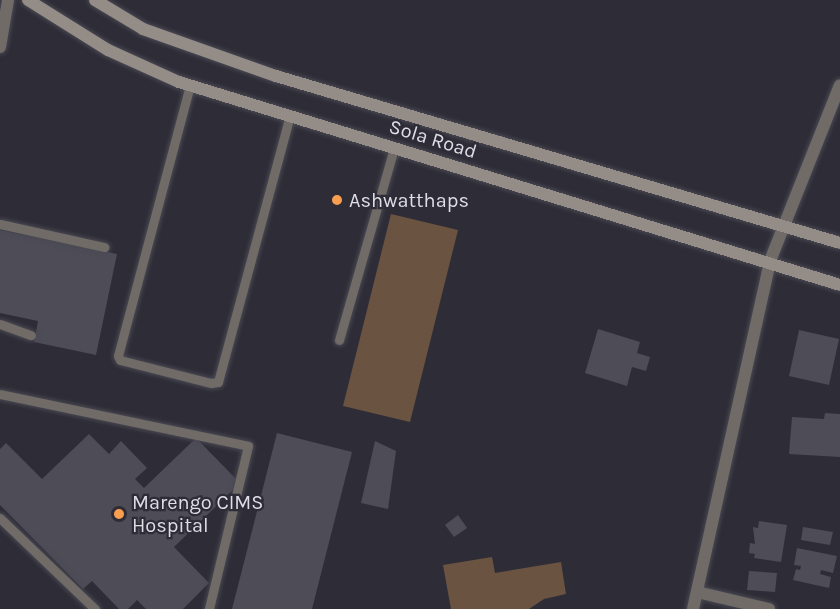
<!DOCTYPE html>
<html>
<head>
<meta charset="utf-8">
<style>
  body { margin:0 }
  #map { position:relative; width:840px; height:609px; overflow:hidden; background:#2e2d37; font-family:Karla,sans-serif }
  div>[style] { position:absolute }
  .green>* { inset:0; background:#6a5341 }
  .building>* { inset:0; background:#4d4c57 }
  .roads { filter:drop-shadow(0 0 2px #4a4953) drop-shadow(0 0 2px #4a4953) }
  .service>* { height:9px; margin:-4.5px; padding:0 4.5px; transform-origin:4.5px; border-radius:4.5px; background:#706b67 }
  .minor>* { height:12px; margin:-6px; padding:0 6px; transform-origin:6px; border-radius:6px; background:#706b67 }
  .tertiary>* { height:12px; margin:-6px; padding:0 6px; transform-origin:6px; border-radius:6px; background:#706b67 }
  .secondary>* { height:12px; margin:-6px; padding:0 6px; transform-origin:6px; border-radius:6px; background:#948d87 }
  .dots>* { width:16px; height:16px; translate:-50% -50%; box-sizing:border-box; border:3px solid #2e2d37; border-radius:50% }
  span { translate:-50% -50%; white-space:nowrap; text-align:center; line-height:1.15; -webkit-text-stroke:4.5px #2e2d37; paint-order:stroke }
  .street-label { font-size:20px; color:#dfdee5 }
  .poi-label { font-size:20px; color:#dfdee5 }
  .left { translate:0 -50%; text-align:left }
</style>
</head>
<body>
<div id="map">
  <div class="green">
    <div style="clip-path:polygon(391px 214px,458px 230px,410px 422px,343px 406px)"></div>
    <div style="clip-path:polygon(492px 557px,495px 573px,561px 562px,566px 594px,544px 599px,529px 609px,451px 609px,443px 565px)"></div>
  </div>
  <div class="building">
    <div style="clip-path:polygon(0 230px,117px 254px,96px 355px,34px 342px,38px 321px,0 313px)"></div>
    <div style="clip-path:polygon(598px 329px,640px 342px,637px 353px,650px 357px,646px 371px,632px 367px,627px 386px,585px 373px)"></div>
    <div style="clip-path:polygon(799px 330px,839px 339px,829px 385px,789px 376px)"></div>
    <div style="clip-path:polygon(825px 413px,840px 414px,840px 457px,789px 454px,792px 417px,824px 419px)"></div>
    <div style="clip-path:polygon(277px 433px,352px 452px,312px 609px,232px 609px)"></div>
    <div style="clip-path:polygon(89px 434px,109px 454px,121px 441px,147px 468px,135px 479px,144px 488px,196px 438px,240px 483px,174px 547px,209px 583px,183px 609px,146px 609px,137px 600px,128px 609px,119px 609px,92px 581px,83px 589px,0 505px,0 449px,6px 443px,42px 479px)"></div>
    <div style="clip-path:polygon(375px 441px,396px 451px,388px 509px,361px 503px)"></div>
    <div style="clip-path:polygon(458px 515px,467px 528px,454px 537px,445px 525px)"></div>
    <div style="clip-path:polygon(759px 521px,787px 525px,781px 562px,754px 558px,755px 554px,749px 553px,750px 543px,755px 544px,753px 527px,758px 528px)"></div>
    <div style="clip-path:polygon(803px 527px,833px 532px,830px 545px,801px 540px)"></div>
    <div style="clip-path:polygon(797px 548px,837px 556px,833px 573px,821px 570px,820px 574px,831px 577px,829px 588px,793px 580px,796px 569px,800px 570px,801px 566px,794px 565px)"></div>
    <div style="clip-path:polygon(749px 571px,777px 573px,775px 592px,747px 590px)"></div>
  </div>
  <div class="roads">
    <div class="service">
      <div style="left:190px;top:85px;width:280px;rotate:104.9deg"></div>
      <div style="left:118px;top:356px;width:4px;rotate:63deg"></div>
      <div style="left:120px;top:360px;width:94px;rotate:14.2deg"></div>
      <div style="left:211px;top:383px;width:7px;rotate:-8deg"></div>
      <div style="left:218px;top:382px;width:276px;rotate:-74.9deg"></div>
      <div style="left:0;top:224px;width:107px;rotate:12.5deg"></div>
      <div style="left:0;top:324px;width:33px;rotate:20deg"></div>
      <div style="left:339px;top:340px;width:200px;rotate:-74deg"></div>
      <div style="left:0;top:394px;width:253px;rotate:11.8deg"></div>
      <div style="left:248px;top:446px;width:168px;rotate:103.5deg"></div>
      <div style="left:0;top:518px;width:132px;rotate:43.8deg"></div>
    </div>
    <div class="minor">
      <div style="left:697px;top:592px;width:74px;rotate:13.3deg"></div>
      <div style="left:693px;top:609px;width:356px;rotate:-77.5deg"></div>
      <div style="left:770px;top:261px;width:189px;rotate:-68.3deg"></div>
    </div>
    <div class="tertiary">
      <div style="left:0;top:47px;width:48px;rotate:-80.3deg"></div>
    </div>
    <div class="secondary">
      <div style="left:28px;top:0;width:94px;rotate:32deg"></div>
      <div style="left:108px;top:50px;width:78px;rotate:24.3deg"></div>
      <div style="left:179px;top:82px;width:691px;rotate:17.07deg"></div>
      <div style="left:95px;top:0;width:56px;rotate:31.1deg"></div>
      <div style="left:143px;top:29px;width:141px;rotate:19.5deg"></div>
      <div style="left:276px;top:76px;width:588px;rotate:16.49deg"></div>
    </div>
  </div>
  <div class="dots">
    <div style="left:337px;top:200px;background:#fa9f4f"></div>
    <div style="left:119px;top:514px;background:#fa9f4f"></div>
  </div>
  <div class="street-label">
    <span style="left:433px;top:139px;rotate:17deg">Sola Road</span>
  </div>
  <div class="poi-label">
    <span class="left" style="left:349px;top:200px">Ashwatthaps</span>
    <span class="left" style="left:132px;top:514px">Marengo CIMS<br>Hospital</span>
  </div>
</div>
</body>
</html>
